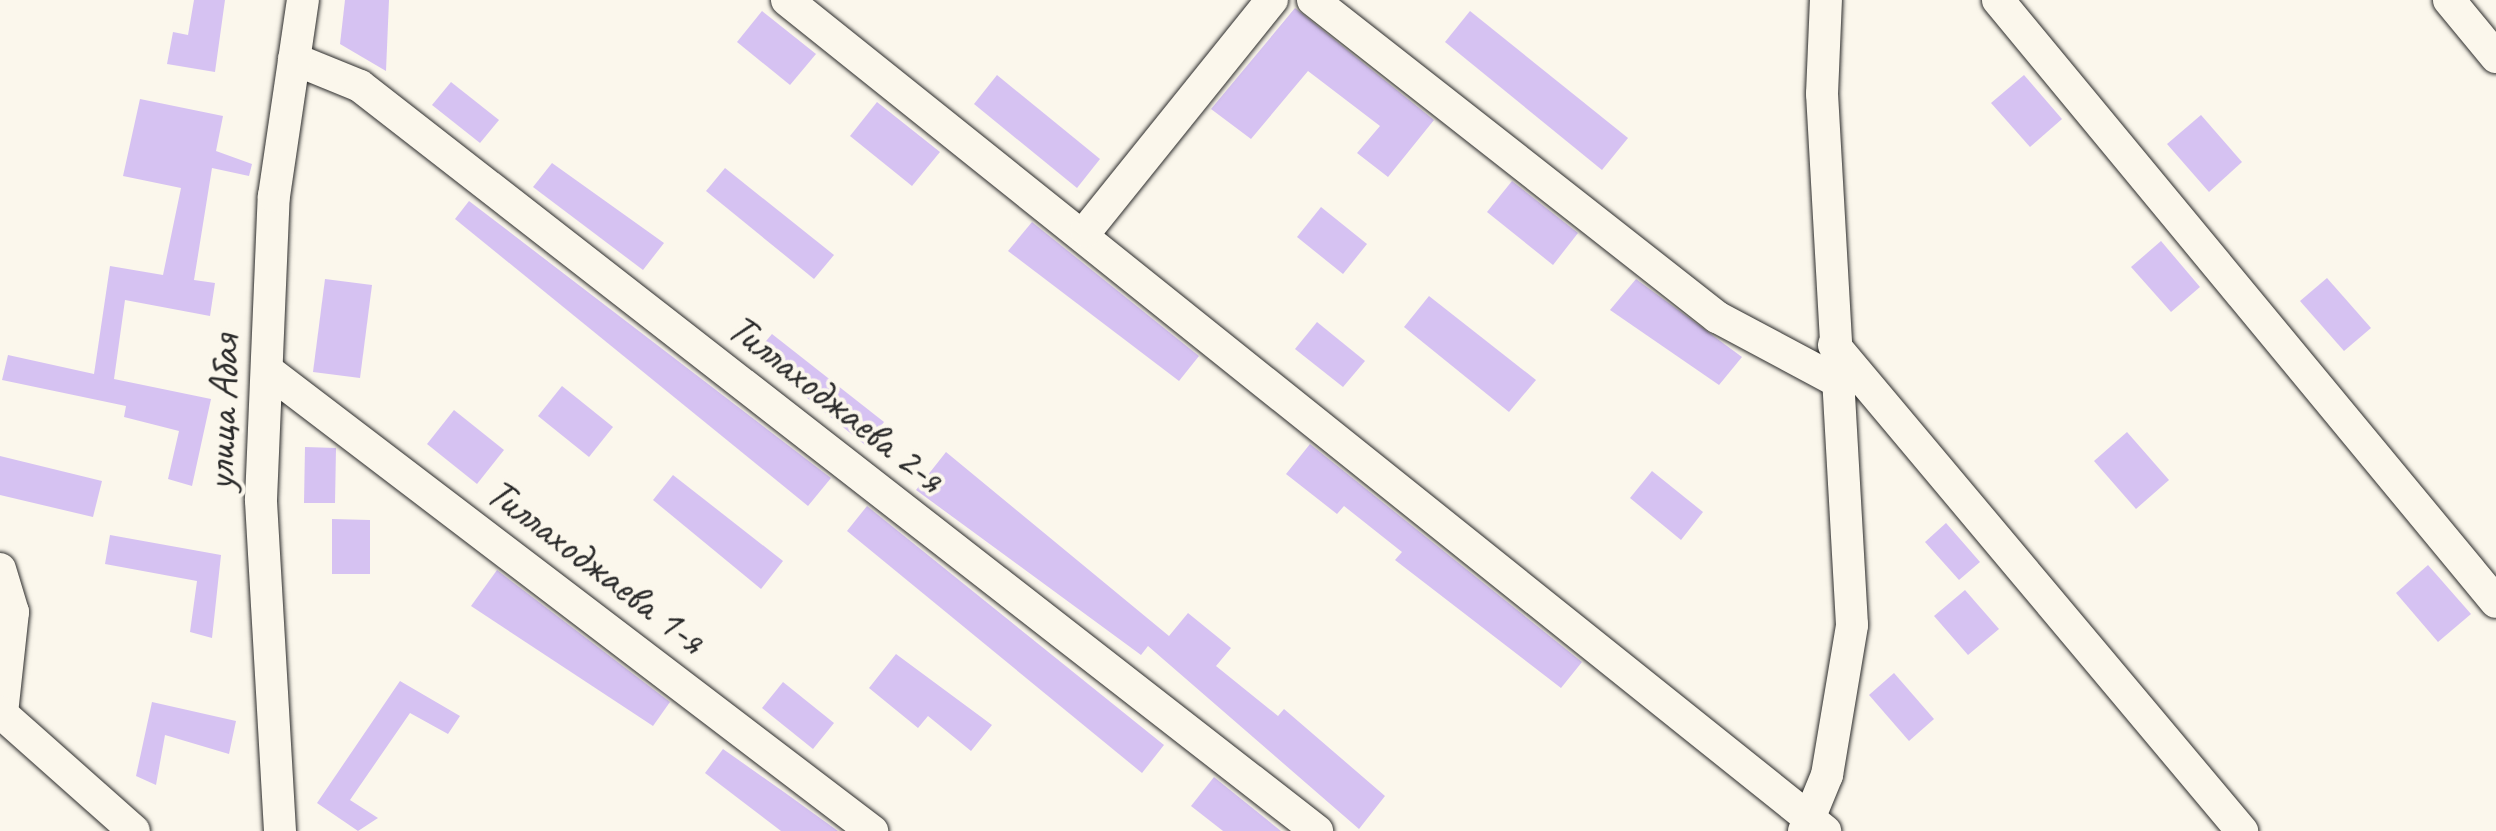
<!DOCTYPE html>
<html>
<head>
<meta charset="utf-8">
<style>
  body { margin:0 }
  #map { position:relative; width:2496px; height:831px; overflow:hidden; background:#fbf7ec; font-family:Caveat,sans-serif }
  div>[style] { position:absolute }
  .building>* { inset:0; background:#d6c2f2 }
  .roads { filter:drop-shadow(0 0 2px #2b2b2b) drop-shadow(0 0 2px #2b2b2b) }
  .minor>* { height:32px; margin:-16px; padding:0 16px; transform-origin:16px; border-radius:16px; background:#fbf7ec }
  span { translate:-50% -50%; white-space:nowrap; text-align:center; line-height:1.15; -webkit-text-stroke:8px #fbf7ec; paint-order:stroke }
  .street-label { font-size:42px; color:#2b2b2b }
</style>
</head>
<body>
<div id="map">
  <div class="building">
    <div style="clip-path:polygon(194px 0,225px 0,215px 72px,167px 64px,173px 32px,188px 35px)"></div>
    <div style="clip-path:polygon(345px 0,389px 0,386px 71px,340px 44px)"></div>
    <div style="clip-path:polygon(1295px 8px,1434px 120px,1388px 177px,1357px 153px,1380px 126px,1308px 71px,1251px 139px,1211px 109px)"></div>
    <div style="clip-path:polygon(762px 11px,816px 54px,790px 85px,737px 42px)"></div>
    <div style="clip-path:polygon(1470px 11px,1628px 138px,1602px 170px,1445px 42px)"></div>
    <div style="clip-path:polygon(997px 75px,1100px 159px,1077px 188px,974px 104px)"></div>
    <div style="clip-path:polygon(2024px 75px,2062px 119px,2030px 147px,1991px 103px)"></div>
    <div style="clip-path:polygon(451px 82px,499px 120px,480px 143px,432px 105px)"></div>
    <div style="clip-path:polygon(140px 99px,223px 116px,216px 151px,252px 164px,249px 176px,212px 168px,194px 280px,215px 283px,210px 316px,125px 300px,114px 379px,211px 399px,192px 486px,168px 479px,179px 431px,124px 417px,126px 406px,2px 380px,8px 355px,94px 374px,110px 266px,163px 275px,181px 188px,123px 176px)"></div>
    <div style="clip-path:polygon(877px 102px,940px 152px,912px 186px,850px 136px)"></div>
    <div style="clip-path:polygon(2201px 115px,2242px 162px,2209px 192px,2167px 144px)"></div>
    <div style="clip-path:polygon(552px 163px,664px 243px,643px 270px,533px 187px)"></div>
    <div style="clip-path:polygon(725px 168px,834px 255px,814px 279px,706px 191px)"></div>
    <div style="clip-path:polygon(1512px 181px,1578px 233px,1553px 265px,1487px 212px)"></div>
    <div style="clip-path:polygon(469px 201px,831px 478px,808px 506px,455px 219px)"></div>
    <div style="clip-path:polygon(1321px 207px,1367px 244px,1343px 274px,1297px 237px)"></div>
    <div style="clip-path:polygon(1032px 222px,1199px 356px,1179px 381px,1008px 251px)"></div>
    <div style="clip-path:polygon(2161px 241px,2200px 287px,2171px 312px,2131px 267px)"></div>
    <div style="clip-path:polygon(2327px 278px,2371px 328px,2344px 351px,2300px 301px)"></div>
    <div style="clip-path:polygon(325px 279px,372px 285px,360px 378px,313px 372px)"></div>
    <div style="clip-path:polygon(1636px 279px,1742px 357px,1719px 385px,1610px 310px)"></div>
    <div style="clip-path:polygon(1429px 296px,1536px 380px,1509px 412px,1404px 327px)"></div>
    <div style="clip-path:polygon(1317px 322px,1365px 361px,1343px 387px,1295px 349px)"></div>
    <div style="clip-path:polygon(772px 334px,884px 422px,865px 445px,754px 355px)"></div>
    <div style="clip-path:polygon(562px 386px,613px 427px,589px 457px,538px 416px)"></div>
    <div style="clip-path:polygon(454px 410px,504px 450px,477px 484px,427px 444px)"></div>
    <div style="clip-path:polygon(2127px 432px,2169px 480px,2136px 509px,2094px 461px)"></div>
    <div style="clip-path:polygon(1310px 444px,1582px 662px,1561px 688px,1395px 560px,1402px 552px,1344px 506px,1337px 514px,1286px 474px)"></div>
    <div style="clip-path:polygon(305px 447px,336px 448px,335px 503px,304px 503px)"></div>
    <div style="clip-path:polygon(946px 452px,1169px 636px,1188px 613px,1231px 648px,1216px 666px,1278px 716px,1284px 709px,1385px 796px,1359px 829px,1148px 646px,1141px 655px,916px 490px)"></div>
    <div style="clip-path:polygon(0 456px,102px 481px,93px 517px,0 495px)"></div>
    <div style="clip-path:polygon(1652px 471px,1703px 512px,1681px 540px,1630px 498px)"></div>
    <div style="clip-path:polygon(673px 475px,783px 561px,761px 589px,653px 500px)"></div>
    <div style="clip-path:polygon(867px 506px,1164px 745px,1142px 773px,847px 531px)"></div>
    <div style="clip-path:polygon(332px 519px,370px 520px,370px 574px,332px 574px)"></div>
    <div style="clip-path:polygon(1946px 523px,1980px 562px,1959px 580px,1925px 542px)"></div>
    <div style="clip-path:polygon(110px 535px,221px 555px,212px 638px,190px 632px,197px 581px,105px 564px)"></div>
    <div style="clip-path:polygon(2428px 565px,2471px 614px,2438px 642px,2396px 593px)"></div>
    <div style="clip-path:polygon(497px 570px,670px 702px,653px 726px,471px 606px)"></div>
    <div style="clip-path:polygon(1965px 590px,1999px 629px,1968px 655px,1934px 616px)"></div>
    <div style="clip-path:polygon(896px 654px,992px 725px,971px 751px,928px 716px,918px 728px,869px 688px)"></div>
    <div style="clip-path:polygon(1894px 673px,1934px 719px,1909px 741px,1869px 695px)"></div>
    <div style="clip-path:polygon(400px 681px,460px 716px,448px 734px,410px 713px,350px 800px,378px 818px,358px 831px,317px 803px)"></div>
    <div style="clip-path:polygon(783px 682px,834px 723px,813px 749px,762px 708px)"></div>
    <div style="clip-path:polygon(152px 702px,236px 721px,229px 754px,165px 735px,156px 785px,136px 776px)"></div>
    <div style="clip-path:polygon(723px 749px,784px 792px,838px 831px,781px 831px,705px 773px)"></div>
    <div style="clip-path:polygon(1214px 777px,1281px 831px,1223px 831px,1191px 806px)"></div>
  </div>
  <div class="roads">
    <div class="minor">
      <div style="left:787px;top:0;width:1330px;rotate:38.68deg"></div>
      <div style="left:1313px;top:0;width:514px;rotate:38.12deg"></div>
      <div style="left:1717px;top:317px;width:134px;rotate:28.1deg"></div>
      <div style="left:1998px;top:0;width:781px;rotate:50.4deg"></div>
      <div style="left:2449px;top:0;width:74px;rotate:50.5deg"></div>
      <div style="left:294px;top:59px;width:71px;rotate:22.2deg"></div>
      <div style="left:360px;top:86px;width:1213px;rotate:37.9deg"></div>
      <div style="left:1086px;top:231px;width:297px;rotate:-51.2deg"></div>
      <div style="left:1834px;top:345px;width:635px;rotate:49.99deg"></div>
      <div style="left:267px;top:370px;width:761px;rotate:37.31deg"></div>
      <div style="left:0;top:569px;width:45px;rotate:73.2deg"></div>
      <div style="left:13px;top:612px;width:102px;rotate:96.2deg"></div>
      <div style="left:0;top:712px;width:179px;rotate:41.6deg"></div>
      <div style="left:280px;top:831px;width:332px;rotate:-93.3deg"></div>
      <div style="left:261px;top:500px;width:304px;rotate:-87.6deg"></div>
      <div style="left:274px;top:196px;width:198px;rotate:-81.6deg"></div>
      <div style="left:1804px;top:831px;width:61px;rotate:-67.7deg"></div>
      <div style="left:1827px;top:775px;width:152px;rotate:-80.5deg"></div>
      <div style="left:1852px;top:625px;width:532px;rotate:-93.23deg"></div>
      <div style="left:1822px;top:94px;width:94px;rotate:-87.6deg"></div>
    </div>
  </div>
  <div class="street-label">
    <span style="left:836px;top:403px;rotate:38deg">Тиллаходжаева 2-я</span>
    <span style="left:223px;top:413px;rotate:-88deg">улица Абая</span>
    <span style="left:596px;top:566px;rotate:37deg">Тиллаходжаева 1-я</span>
  </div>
</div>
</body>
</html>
